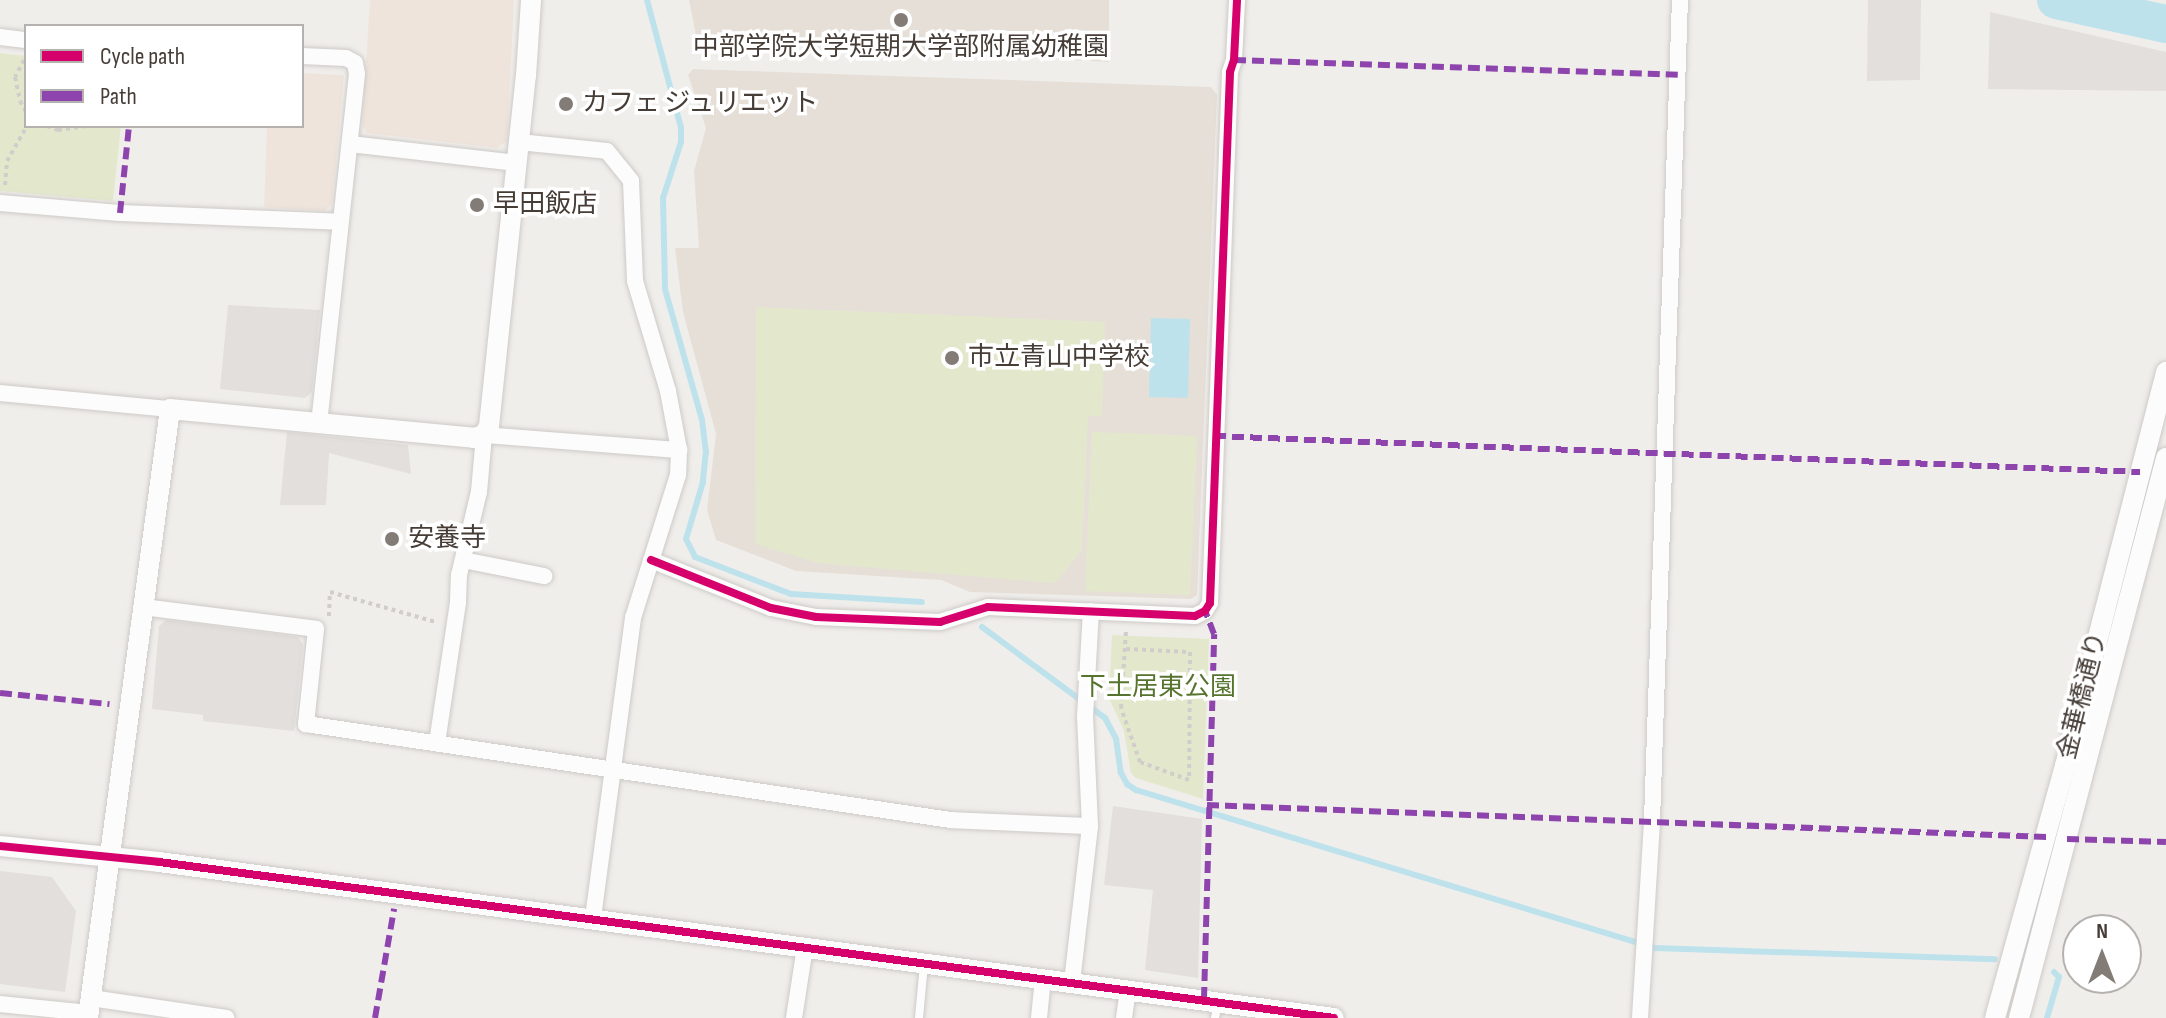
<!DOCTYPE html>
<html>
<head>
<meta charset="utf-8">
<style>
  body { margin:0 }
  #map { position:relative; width:2166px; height:1018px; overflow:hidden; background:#f0eeeb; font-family:"Sofia Sans Condensed","Noto Sans JP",sans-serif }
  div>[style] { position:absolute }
  .commercial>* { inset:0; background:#efe4dc }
  .education>* { inset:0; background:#e6dfd7 }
  .green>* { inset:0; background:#e3e8cd }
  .parking>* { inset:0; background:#e2dfdc }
  .water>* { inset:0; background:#bee2ec }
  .stream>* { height:6px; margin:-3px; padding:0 3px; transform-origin:3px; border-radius:3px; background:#bee2ec }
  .river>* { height:38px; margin:-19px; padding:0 19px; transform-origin:19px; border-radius:19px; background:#bee2ec }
  .path>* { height:4px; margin-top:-2px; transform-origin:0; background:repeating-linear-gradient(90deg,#d1cdca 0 4px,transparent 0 8px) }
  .roads { filter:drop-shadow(0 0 2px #cdcac7) drop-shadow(0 0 2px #cdcac7) }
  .service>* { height:8px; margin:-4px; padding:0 4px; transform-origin:4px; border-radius:4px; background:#fdfcfc }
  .minor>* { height:16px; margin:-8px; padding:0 8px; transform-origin:8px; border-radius:8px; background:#fdfcfc }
  .tertiary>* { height:20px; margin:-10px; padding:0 10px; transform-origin:10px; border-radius:10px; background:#fdfcfc }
  .quiet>* { height:6px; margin-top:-3px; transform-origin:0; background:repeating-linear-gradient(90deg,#8e44ad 0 12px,transparent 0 18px) }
  .cycleway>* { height:8px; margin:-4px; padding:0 4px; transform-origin:4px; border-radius:4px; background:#d6006c }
  .dots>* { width:22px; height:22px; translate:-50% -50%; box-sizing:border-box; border:4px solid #fff; border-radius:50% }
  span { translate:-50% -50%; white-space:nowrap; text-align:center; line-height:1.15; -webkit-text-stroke:7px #fff; paint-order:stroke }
  .poi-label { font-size:26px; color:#463d37 }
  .left { translate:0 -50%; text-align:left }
  .park-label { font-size:26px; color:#56742e }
  .street-label { font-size:26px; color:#463d37 }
  .legend { position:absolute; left:24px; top:24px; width:280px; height:104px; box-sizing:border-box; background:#fff; border:2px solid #b5b1af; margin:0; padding:10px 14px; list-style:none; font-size:24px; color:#463d37 }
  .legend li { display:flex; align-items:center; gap:16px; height:40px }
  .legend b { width:40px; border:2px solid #b5b1af }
  .north { position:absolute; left:2062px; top:914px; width:80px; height:80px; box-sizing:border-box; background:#fff; border:2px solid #b5b1af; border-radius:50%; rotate:0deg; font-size:22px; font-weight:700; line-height:32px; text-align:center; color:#463d37 }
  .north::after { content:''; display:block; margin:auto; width:28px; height:36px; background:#827b76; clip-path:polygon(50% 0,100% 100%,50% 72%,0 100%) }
</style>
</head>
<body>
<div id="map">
  <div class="commercial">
    <div style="clip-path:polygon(370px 0,514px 0,507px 141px,497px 148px,367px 133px,362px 125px)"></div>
    <div style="clip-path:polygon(302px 73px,344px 75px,332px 204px,325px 211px,264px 207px,267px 126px,302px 126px)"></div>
  </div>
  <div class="education">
    <div style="clip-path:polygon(689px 0,1109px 0,1109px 62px,697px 41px)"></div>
    <div style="clip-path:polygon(693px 69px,1211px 87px,1217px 95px,1197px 595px,1191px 599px,970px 592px,941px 580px,796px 571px,716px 540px,707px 510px,716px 434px,683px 312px,675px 248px,699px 248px,694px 171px,706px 128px,688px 75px)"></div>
  </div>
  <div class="green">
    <div style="clip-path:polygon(0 53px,26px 56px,26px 126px,121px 126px,113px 201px,0 191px)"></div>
    <div style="clip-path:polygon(756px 307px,1105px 322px,1102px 416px,1088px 416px,1082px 550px,1055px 583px,818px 563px,755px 544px)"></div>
    <div style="clip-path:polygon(1092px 432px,1197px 436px,1190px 595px,1085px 591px)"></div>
    <div style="clip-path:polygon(1112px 635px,1209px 639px,1203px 799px,1136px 778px,1131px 773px,1124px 731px,1109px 698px)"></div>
  </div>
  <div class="parking">
    <div style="clip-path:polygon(1868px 0,1921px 0,1920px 80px,1867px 81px)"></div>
    <div style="clip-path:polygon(1990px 12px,2166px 52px,2166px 91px,1988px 89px)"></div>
    <div style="clip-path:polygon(228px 305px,320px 310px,312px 392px,305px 398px,220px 389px)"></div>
    <div style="clip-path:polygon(287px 432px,408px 445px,411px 474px,329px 453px,326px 505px,280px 505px)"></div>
    <div style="clip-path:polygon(166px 620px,298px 637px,303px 645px,294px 731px,203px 721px,203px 715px,152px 709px,159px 626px)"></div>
    <div style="clip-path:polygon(1113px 806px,1202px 819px,1198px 978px,1145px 970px,1153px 890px,1104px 885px)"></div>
    <div style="clip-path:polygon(0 871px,52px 877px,76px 911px,65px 992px,0 984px)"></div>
  </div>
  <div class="water">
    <div style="clip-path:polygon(1151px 318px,1190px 319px,1188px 398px,1149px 397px)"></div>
  </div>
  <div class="stream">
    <div style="left:647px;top:0;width:132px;rotate:75.1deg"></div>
    <div style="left:681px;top:128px;width:14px;rotate:90deg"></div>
    <div style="left:681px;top:142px;width:59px;rotate:107.8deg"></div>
    <div style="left:663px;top:198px;width:91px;rotate:88.7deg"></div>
    <div style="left:665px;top:289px;width:136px;rotate:74.2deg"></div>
    <div style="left:702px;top:420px;width:31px;rotate:83deg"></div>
    <div style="left:706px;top:451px;width:31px;rotate:96deg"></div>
    <div style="left:703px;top:482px;width:59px;rotate:106.6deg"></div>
    <div style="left:686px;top:539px;width:20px;rotate:63deg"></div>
    <div style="left:695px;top:557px;width:103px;rotate:21.1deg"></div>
    <div style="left:791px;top:594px;width:131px;rotate:3.5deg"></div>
    <div style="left:982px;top:627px;width:153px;rotate:36.5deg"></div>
    <div style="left:1105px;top:718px;width:24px;rotate:62deg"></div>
    <div style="left:1116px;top:739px;width:34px;rotate:82deg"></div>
    <div style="left:1121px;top:773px;width:13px;rotate:61deg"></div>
    <div style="left:1127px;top:784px;width:11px;rotate:34deg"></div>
    <div style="left:1136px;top:790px;width:543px;rotate:16.93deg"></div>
    <div style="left:1655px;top:948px;width:340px;rotate:1.9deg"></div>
    <div style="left:2047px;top:1018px;width:43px;rotate:-73.7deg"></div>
    <div style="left:2059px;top:977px;width:7px;rotate:-135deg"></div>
  </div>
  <div class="river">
    <div style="left:2056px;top:0;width:113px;rotate:12.3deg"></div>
  </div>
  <div class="path">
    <div style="left:24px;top:60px;width:19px;rotate:118deg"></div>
    <div style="left:15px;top:77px;width:25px;rotate:78deg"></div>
    <div style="left:20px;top:101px;width:13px;rotate:61deg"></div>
    <div style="left:47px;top:126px;width:12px;rotate:20deg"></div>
    <div style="left:58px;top:130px;width:30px;rotate:-8deg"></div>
    <div style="left:5px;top:185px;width:24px;rotate:-85deg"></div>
    <div style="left:7px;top:161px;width:40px;rotate:-60.3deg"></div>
    <div style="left:329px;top:616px;width:24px;rotate:-88deg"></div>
    <div style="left:330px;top:592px;width:110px;rotate:15.8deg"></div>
    <div style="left:1126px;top:649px;width:64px;rotate:2.7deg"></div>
    <div style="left:1190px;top:652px;width:128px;rotate:90.4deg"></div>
    <div style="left:1189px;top:780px;width:52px;rotate:-159.8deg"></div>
    <div style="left:1140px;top:762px;width:57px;rotate:-109.4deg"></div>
    <div style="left:1121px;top:708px;width:77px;rotate:-86.3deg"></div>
  </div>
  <div class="roads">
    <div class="service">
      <div style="left:919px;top:1018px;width:54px;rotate:-84.7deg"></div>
      <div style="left:1215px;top:1018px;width:16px;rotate:-79deg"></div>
    </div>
    <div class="minor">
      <div style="left:0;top:37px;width:26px;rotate:7deg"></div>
      <div style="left:302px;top:56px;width:44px;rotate:2.6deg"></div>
      <div style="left:346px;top:58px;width:10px;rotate:29deg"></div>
      <div style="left:355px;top:63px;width:11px;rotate:80deg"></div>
      <div style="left:357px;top:74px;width:351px;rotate:96.2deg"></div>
      <div style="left:519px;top:142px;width:88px;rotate:5.8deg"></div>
      <div style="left:607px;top:151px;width:38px;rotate:51deg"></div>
      <div style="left:631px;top:181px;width:100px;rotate:87.7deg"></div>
      <div style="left:635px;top:281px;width:115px;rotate:73.3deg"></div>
      <div style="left:668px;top:391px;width:60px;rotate:79.4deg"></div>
      <div style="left:679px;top:450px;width:25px;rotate:92deg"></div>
      <div style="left:678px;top:475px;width:150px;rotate:107.5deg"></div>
      <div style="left:633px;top:618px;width:304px;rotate:97.6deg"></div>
      <div style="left:350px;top:144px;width:168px;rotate:6.5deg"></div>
      <div style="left:0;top:203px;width:120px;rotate:4.8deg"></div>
      <div style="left:120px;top:213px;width:220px;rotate:2.3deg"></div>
      <div style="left:0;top:393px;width:171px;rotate:5.4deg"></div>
      <div style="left:463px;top:560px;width:83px;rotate:11.2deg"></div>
      <div style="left:651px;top:560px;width:129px;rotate:21.8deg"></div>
      <div style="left:771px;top:608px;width:46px;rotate:11.3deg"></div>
      <div style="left:816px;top:617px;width:124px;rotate:2.3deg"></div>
      <div style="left:940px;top:622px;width:50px;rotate:-17.4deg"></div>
      <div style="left:988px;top:607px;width:207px;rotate:2.5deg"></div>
      <div style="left:1195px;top:616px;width:11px;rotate:-27deg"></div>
      <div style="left:1205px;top:611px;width:9px;rotate:-58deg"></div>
      <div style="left:1210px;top:603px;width:531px;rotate:-87.84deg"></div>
      <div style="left:1230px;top:72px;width:13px;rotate:-72deg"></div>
      <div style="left:1234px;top:60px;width:60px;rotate:-87.1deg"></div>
      <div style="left:143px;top:607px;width:174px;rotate:7.2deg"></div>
      <div style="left:316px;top:629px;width:96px;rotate:96deg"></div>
      <div style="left:306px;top:724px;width:652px;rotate:8.47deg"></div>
      <div style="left:951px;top:820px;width:139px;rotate:2.5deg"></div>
      <div style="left:437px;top:743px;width:143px;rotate:-81.5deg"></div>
      <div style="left:458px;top:602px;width:27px;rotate:-88deg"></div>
      <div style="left:459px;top:575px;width:85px;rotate:-76.5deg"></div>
      <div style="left:479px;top:492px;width:57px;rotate:-85deg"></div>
      <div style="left:484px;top:435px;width:196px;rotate:4.4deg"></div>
      <div style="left:1072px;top:982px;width:157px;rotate:-83.4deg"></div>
      <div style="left:1090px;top:826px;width:109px;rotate:-92.6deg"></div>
      <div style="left:1085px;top:717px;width:106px;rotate:-86.8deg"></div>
      <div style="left:91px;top:998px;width:137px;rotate:8.4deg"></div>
      <div style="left:0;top:1004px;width:89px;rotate:5.8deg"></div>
      <div style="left:794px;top:1018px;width:72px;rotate:-81.2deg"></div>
      <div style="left:1039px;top:1018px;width:40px;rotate:-84.3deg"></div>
      <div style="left:1124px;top:1018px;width:28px;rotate:-82deg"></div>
      <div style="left:1640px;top:1018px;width:197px;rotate:-86.5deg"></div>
      <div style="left:1652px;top:821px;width:821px;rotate:-88.05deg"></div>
    </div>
    <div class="tertiary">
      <div style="left:0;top:846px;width:160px;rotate:5.7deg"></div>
      <div style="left:159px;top:862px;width:1185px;rotate:7.56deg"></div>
      <div style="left:88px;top:1018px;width:614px;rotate:-82.33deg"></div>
      <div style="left:170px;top:409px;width:305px;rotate:5.4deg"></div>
      <div style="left:474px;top:438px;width:10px;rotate:-17deg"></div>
      <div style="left:484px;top:435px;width:10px;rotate:-61deg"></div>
      <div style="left:489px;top:426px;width:352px;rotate:-84deg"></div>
      <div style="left:526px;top:76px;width:76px;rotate:-86.2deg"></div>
      <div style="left:1995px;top:1018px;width:262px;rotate:-74.5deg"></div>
      <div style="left:2065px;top:766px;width:407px;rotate:-75.6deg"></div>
      <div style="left:2019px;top:1018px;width:579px;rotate:-75.29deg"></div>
    </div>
  </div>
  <div class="quiet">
    <div style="left:1234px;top:60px;width:445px;rotate:1.9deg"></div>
    <div style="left:120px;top:213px;width:87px;rotate:-84.1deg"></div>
    <div style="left:1214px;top:436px;width:927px;rotate:2.23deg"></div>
    <div style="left:0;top:693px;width:110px;rotate:5.8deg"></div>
    <div style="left:1207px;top:805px;width:840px;rotate:2.18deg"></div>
    <div style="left:2067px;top:839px;width:99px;rotate:1.7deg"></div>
    <div style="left:1204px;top:999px;width:365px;rotate:-88.4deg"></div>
    <div style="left:1214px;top:634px;width:25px;rotate:-111deg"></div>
    <div style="left:375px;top:1018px;width:111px;rotate:-80.1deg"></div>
  </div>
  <div class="cycleway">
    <div style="left:651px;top:560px;width:129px;rotate:21.8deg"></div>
    <div style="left:771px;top:608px;width:46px;rotate:11.3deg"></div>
    <div style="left:816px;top:617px;width:124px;rotate:2.3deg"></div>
    <div style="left:940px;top:622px;width:50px;rotate:-17.4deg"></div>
    <div style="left:988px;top:607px;width:207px;rotate:2.5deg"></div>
    <div style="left:1195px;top:616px;width:11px;rotate:-27deg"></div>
    <div style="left:1205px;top:611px;width:9px;rotate:-58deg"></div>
    <div style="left:1210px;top:603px;width:531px;rotate:-87.84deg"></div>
    <div style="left:1230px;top:72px;width:13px;rotate:-72deg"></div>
    <div style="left:1234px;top:60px;width:60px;rotate:-87.1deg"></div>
    <div style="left:0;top:846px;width:160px;rotate:5.7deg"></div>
    <div style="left:159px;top:862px;width:1185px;rotate:7.56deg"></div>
  </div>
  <div class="dots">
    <div style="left:901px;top:20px;background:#827b76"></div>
    <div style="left:566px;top:104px;background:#827b76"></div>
    <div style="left:477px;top:205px;background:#827b76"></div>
    <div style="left:952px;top:358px;background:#827b76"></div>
    <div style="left:392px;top:539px;background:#827b76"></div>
  </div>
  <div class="poi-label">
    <span style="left:901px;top:48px">中部学院大学短期大学部附属幼稚園</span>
    <span class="left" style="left:582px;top:104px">カフェ ジュリエット</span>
    <span class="left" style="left:493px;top:205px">早田飯店</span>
    <span class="left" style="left:968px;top:358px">市立青山中学校</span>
    <span class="left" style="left:408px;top:539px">安養寺</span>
  </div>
  <div class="park-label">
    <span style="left:1158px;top:688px">下土居東公園</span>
  </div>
  <div class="street-label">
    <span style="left:2083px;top:696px;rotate:-76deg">金華橋通り</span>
  </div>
  <ul class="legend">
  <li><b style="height:10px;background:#d6006c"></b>Cycle path</li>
  <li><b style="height:10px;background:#8e44ad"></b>Path</li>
  </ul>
  <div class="north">N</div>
</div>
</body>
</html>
